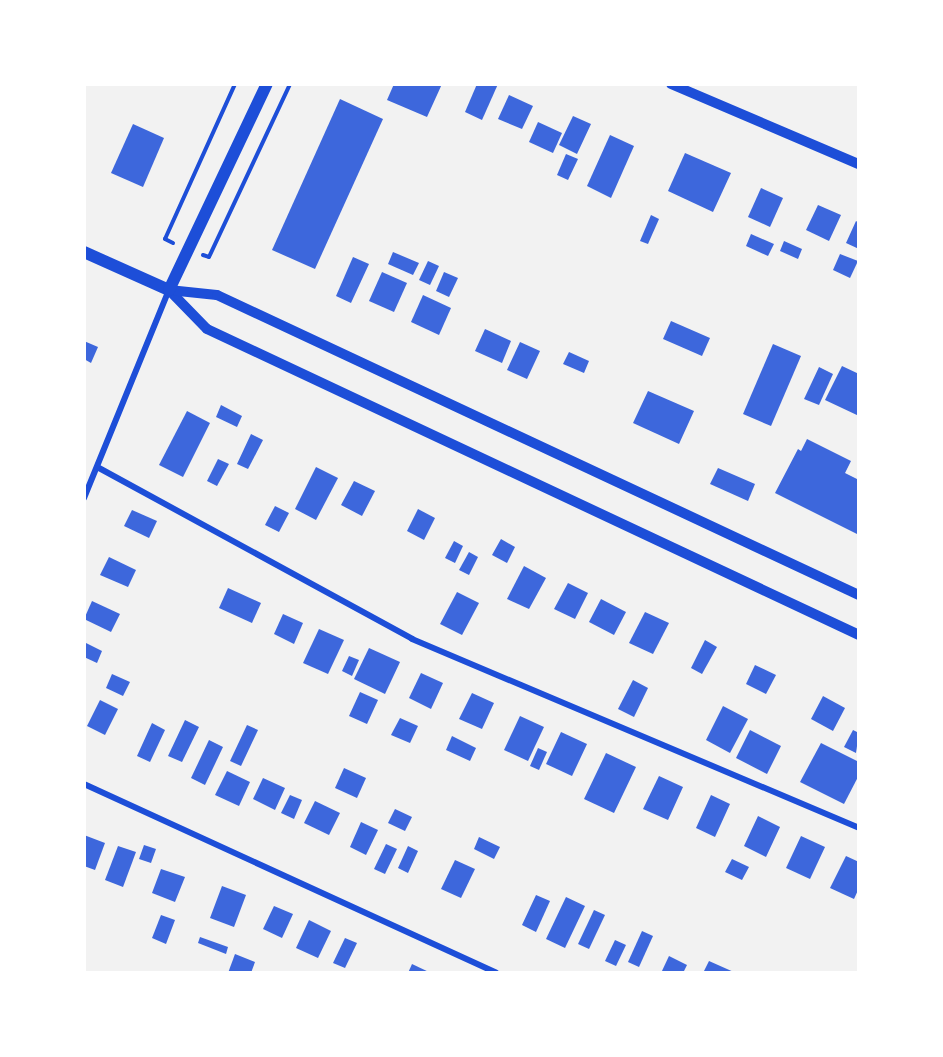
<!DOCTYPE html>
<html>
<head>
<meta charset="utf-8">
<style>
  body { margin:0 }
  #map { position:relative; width:943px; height:1057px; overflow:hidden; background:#f2f2f2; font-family:"Work Sans",sans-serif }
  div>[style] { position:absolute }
  .building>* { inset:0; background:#3d67dc }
  .path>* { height:4px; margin:-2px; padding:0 2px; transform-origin:2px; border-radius:2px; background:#1d4ed8 }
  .minor>* { height:6px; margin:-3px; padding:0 3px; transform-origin:3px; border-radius:3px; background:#1d4ed8 }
  .tertiary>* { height:10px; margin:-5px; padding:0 5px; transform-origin:5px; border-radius:5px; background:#1d4ed8 }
  .secondary>* { height:12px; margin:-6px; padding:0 6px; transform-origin:6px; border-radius:6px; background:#1d4ed8 }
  span { translate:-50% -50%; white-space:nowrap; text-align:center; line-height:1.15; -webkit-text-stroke:6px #fff; paint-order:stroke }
  .frame { position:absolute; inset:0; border:86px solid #fff; pointer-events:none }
</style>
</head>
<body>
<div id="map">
  <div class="building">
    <div style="clip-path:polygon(394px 84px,442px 84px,427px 117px,387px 100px)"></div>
    <div style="clip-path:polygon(477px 84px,498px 84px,482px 120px,465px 112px)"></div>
    <div style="clip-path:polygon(509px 95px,533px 106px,522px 129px,498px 119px)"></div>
    <div style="clip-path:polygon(340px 99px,383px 119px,315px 269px,272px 250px)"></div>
    <div style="clip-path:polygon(573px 116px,591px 124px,577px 154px,559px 145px)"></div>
    <div style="clip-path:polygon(538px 122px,562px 133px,553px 153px,529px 142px)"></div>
    <div style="clip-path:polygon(133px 124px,164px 138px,143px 187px,111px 173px)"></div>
    <div style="clip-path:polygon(610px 135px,634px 146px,611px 198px,587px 186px)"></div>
    <div style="clip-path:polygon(685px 153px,731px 173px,713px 212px,668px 191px)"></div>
    <div style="clip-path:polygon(566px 154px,578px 159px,568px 180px,557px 175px)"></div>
    <div style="clip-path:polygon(761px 188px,783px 198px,770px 227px,748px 217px)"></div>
    <div style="clip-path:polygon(818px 205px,841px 215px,829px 241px,806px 230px)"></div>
    <div style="clip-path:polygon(651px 215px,659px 219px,648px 244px,640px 241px)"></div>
    <div style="clip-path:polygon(856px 221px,859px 223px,859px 249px,846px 243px)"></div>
    <div style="clip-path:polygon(751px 234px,774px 244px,768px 256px,746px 246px)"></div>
    <div style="clip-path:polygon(784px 241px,802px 249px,798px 259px,780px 251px)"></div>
    <div style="clip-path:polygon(393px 252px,419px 263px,413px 275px,388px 264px)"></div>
    <div style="clip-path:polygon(840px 254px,858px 261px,850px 278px,833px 270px)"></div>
    <div style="clip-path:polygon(353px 257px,369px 264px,351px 303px,336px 296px)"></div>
    <div style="clip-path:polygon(428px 261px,439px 266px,430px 285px,419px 280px)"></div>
    <div style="clip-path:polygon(382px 272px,407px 283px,394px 312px,369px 301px)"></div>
    <div style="clip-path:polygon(444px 272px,458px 278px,449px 297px,436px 291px)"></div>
    <div style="clip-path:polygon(423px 295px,451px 308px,439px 335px,411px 322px)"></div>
    <div style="clip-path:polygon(671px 321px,710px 338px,702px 356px,663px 339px)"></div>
    <div style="clip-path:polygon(485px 329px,511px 341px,502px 363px,475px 351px)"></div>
    <div style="clip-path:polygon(84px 341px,98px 347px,91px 363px,84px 359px)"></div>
    <div style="clip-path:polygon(520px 342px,540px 351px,527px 379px,507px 370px)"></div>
    <div style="clip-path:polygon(773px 344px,801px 356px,771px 426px,743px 414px)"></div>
    <div style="clip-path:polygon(569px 352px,589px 361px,584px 373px,563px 364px)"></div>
    <div style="clip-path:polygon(842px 366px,859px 374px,859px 416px,825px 400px)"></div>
    <div style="clip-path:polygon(819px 367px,833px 374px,819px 405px,804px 399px)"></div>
    <div style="clip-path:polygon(648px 391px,694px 411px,679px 444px,633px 423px)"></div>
    <div style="clip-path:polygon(221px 405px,242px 416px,237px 427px,216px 417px)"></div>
    <div style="clip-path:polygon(187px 411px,210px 423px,183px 477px,159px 465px)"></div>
    <div style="clip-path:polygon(251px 434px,263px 440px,248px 469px,237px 464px)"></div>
    <div style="clip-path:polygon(807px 439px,851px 461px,845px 473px,859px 480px,859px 535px,775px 493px,798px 449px,801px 451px)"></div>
    <div style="clip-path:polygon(218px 459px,229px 464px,217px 486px,207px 481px)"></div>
    <div style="clip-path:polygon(316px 467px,338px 478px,316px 520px,295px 509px)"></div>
    <div style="clip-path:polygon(718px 468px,755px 484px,748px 501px,710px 484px)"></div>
    <div style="clip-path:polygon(354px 481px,375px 491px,362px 516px,341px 505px)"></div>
    <div style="clip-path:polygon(275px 506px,289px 513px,279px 532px,265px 525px)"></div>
    <div style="clip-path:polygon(418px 509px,435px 518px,424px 540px,407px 531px)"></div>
    <div style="clip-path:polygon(132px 510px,157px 521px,149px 538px,124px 526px)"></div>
    <div style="clip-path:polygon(501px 539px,515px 547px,507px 563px,492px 555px)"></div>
    <div style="clip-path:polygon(454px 541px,463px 546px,455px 563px,445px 558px)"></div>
    <div style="clip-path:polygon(469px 552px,478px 557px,469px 575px,459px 570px)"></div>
    <div style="clip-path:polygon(109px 557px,136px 570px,128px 587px,100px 575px)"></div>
    <div style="clip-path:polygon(524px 566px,546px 578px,529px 609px,507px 599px)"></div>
    <div style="clip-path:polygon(568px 583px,588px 593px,575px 619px,554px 609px)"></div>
    <div style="clip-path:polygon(228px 588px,261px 603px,252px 623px,219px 608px)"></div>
    <div style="clip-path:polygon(457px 592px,479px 603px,462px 635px,440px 624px)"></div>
    <div style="clip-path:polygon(601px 599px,626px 612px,614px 635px,589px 622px)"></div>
    <div style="clip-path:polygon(92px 601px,120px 614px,111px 632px,84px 619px)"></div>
    <div style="clip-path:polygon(645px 612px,669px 623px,653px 654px,629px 643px)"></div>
    <div style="clip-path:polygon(283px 614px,303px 623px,294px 644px,274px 634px)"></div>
    <div style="clip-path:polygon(319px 629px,344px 640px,328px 674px,303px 663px)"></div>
    <div style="clip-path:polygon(705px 640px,717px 647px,702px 674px,691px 668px)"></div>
    <div style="clip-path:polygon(84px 642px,102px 651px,97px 663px,84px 657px)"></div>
    <div style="clip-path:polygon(369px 648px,400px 662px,385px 694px,354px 679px)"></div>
    <div style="clip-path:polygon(349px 656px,359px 660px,352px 676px,342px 671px)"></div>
    <div style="clip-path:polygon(755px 665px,776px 675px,766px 694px,746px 684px)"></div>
    <div style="clip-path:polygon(421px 673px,443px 683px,431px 709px,409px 698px)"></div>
    <div style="clip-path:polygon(112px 674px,130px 682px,123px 696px,106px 688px)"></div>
    <div style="clip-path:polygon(633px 680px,648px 688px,634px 717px,618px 709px)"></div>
    <div style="clip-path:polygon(360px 692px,378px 700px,367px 724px,349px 716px)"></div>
    <div style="clip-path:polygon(472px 693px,494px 703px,482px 729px,459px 719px)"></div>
    <div style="clip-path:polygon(823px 696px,845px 708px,833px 731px,811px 719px)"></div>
    <div style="clip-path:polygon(100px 700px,118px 709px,105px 735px,87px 726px)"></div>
    <div style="clip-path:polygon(723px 706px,748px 719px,730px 753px,706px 740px)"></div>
    <div style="clip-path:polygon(520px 716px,544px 727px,528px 761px,504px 750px)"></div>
    <div style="clip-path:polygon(400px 718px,418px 726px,410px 743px,391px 735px)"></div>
    <div style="clip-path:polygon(185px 720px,199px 727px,182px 762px,168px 756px)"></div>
    <div style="clip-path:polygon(152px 723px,165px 730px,150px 762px,137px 756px)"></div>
    <div style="clip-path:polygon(247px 725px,258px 730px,241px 766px,230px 761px)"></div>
    <div style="clip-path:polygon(750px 730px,781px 746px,767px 774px,736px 758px)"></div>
    <div style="clip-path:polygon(853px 730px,859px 733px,856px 753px,844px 747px)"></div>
    <div style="clip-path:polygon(561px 732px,587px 744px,572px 776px,546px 764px)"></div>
    <div style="clip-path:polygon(452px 736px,476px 748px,470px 761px,446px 750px)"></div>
    <div style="clip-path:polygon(209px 740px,223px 747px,205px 785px,191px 778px)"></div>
    <div style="clip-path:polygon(821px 743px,859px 762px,859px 775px,844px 804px,800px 782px)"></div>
    <div style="clip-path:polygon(538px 748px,547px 752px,539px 770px,530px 766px)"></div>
    <div style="clip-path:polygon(606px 753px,636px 767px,614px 813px,584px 799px)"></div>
    <div style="clip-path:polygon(344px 768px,366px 778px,357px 798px,335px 788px)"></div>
    <div style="clip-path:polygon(227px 771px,250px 782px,239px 806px,215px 795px)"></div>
    <div style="clip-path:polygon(659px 776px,683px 787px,668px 820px,643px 809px)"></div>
    <div style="clip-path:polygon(263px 778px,285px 788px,275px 810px,253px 799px)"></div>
    <div style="clip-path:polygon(290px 795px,302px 800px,294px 819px,281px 813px)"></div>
    <div style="clip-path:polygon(711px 795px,730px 804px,715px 837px,696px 828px)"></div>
    <div style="clip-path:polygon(315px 801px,340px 813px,329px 835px,304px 823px)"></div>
    <div style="clip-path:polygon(395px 809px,412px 817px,405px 831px,388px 823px)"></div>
    <div style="clip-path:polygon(758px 816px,780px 827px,766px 857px,744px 846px)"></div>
    <div style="clip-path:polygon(361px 822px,378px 830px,366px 855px,350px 847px)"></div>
    <div style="clip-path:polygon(84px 835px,105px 843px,95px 870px,84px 866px)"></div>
    <div style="clip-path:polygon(801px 836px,825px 847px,810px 879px,786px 868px)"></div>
    <div style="clip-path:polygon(479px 837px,500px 847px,494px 859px,474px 849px)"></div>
    <div style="clip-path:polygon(386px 844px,397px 849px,385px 874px,374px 869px)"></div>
    <div style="clip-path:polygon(144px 845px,156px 849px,151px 863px,139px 859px)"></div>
    <div style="clip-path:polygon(118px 846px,136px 852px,123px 887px,105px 880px)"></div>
    <div style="clip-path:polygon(408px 846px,418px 851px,408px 873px,398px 868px)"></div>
    <div style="clip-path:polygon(846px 856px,859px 862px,859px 888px,854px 899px,830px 888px)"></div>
    <div style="clip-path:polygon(732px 859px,749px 867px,742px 880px,725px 872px)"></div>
    <div style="clip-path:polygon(455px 860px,475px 869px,461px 898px,441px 889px)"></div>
    <div style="clip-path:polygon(161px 869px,185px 877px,175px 902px,152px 893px)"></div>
    <div style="clip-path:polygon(222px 886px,246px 895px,234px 927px,210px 918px)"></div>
    <div style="clip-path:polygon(536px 895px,550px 901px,536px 932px,522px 925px)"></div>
    <div style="clip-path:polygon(566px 897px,585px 906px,565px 948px,546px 939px)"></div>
    <div style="clip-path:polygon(274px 906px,293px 914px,282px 938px,263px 929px)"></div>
    <div style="clip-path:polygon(594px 910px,605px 915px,589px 949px,578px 944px)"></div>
    <div style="clip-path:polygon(161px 915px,175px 920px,166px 944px,152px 938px)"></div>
    <div style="clip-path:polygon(309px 920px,331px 931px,318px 958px,296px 948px)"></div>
    <div style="clip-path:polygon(642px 931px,653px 936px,639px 967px,628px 962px)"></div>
    <div style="clip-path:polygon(200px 937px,228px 947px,226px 954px,198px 943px)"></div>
    <div style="clip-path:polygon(345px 938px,357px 943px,345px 968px,333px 963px)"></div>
    <div style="clip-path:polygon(615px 940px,626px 945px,616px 966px,605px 961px)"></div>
    <div style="clip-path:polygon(235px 954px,255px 962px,251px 973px,228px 973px)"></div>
    <div style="clip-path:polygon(669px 956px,687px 965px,683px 973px,661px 973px)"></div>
    <div style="clip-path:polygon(709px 961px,736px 973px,703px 973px)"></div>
    <div style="clip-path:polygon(412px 964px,431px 973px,408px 973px)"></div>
  </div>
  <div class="path">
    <div style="left:173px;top:243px;width:9px;rotate:-153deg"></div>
    <div style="left:165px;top:239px;width:170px;rotate:-65.7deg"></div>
    <div style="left:203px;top:255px;width:6px;rotate:18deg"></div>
    <div style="left:209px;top:257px;width:191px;rotate:-64.9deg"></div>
  </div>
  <div class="minor">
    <div style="left:99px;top:468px;width:357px;rotate:28.6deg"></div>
    <div style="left:412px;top:639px;width:485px;rotate:22.9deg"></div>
    <div style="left:84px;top:498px;width:225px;rotate:-67.8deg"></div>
    <div style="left:84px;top:784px;width:453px;rotate:24.6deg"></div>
  </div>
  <div class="tertiary">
    <div style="left:671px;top:84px;width:204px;rotate:23.1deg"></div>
    <div style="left:169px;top:290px;width:54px;rotate:45.7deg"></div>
    <div style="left:207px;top:329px;width:720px;rotate:25.14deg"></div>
    <div style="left:169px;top:290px;width:48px;rotate:5.9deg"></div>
    <div style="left:217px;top:295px;width:709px;rotate:25.05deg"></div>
  </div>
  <div class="secondary">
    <div style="left:84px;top:252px;width:93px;rotate:24.1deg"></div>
    <div style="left:169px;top:290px;width:228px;rotate:-64.6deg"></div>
  </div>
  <div class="frame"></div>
</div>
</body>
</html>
